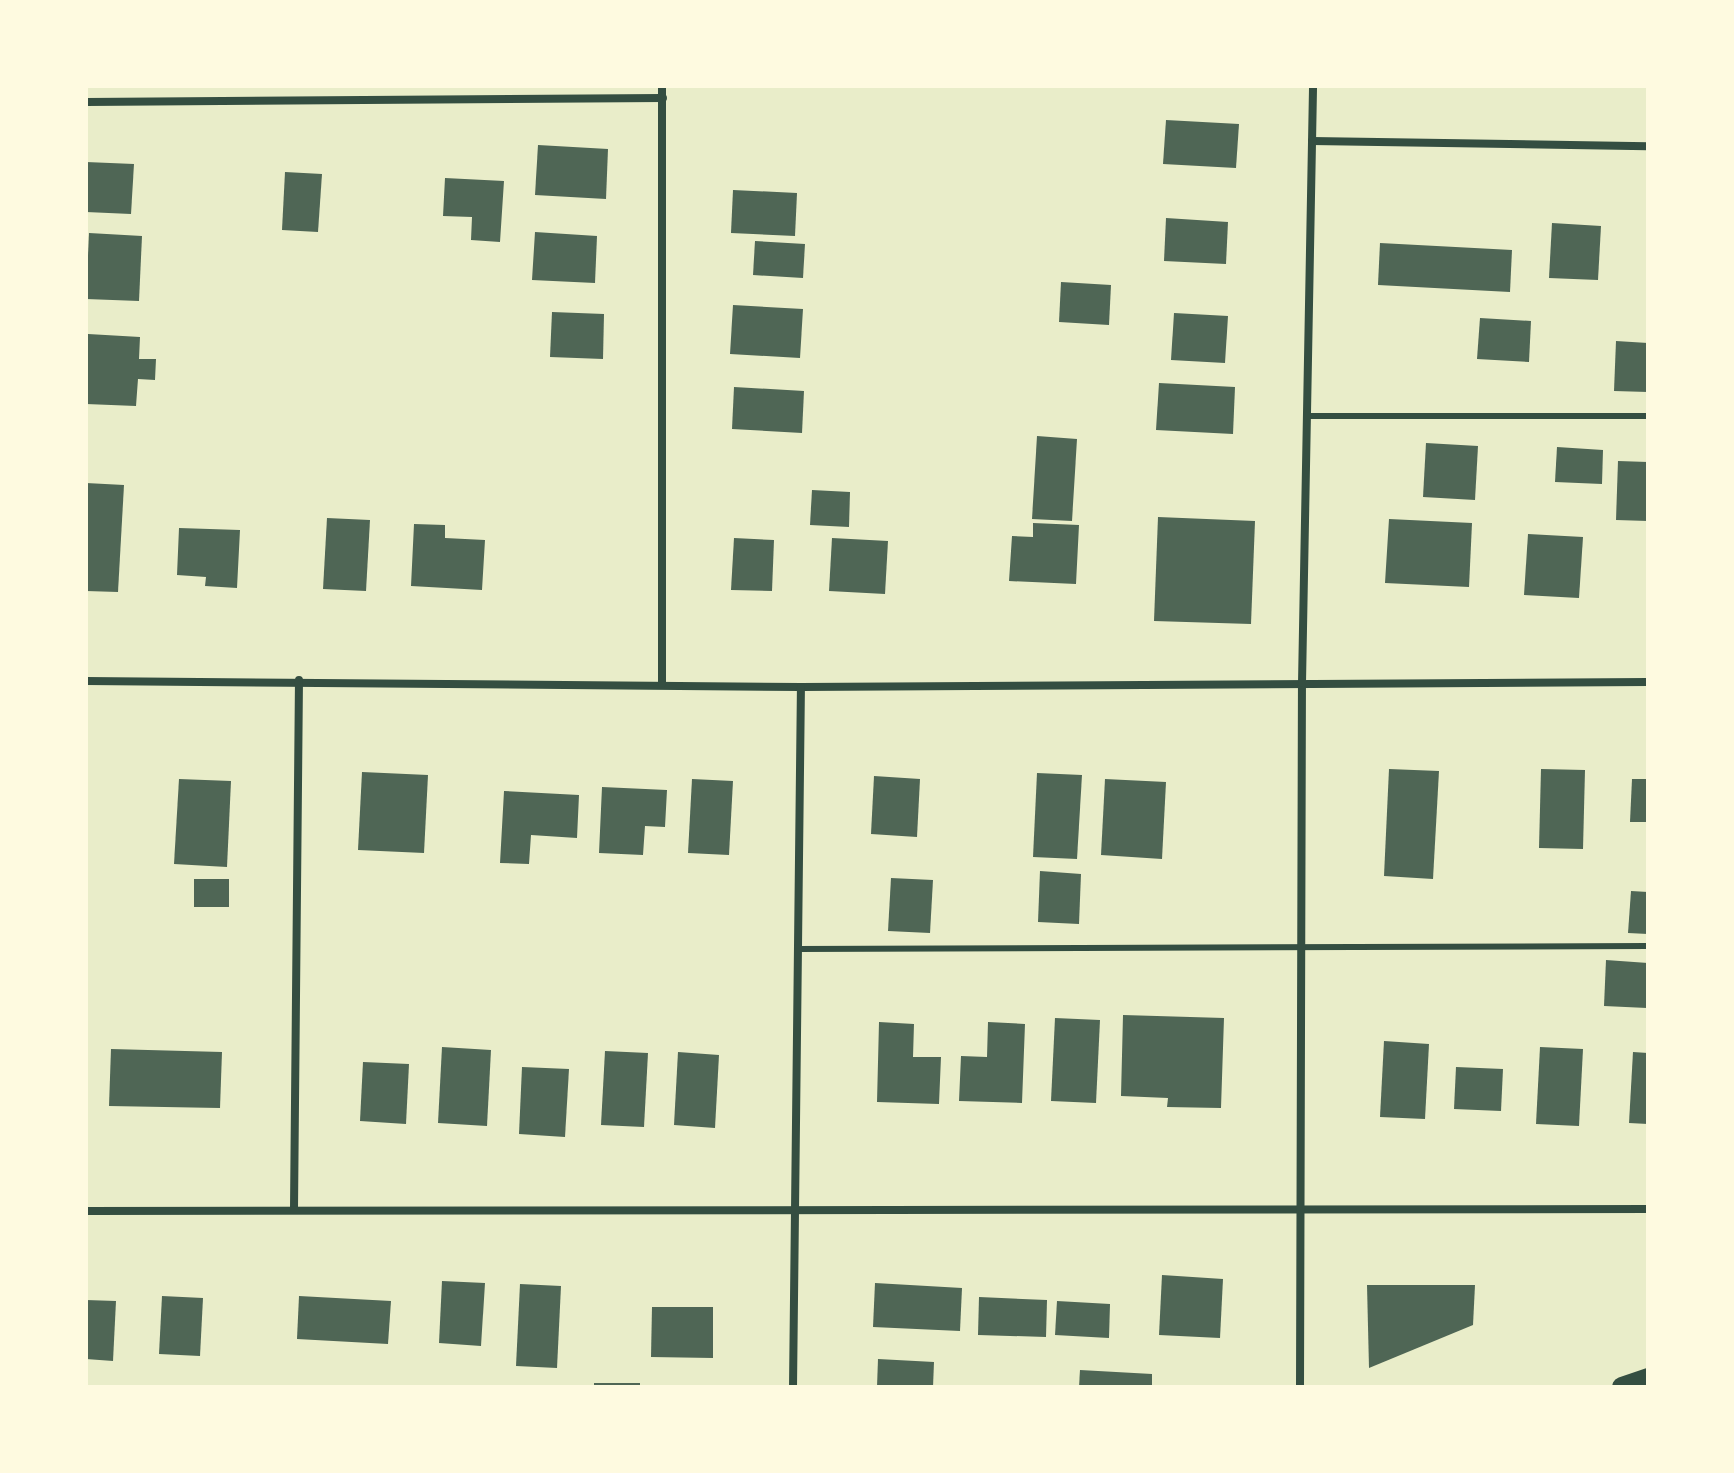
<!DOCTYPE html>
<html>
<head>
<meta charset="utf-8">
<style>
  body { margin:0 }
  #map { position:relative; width:1734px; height:1473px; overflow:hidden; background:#e9edc9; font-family:Mulish,sans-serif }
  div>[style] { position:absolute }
  .building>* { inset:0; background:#4f6655 }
  .service>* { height:6px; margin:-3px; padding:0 3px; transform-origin:3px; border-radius:3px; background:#344e41 }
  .minor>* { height:8px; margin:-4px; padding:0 4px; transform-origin:4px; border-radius:4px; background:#344e41 }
  .primary>* { height:20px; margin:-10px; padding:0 10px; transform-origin:10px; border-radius:10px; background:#344e41 }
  span { translate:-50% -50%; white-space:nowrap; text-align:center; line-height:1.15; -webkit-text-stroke:8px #fefae0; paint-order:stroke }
  .frame { position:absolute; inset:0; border:88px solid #fefae0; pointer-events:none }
</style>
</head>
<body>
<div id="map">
  <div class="building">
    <div style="clip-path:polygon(1166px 120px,1239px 124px,1236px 168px,1163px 164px)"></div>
    <div style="clip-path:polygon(538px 145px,608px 149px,606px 199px,535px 195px)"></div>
    <div style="clip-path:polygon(86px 162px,134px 164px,131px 214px,86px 212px)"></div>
    <div style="clip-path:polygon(285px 172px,322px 174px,318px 232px,282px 230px)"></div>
    <div style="clip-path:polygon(445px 178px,504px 181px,500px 242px,471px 240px,472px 217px,443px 216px)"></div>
    <div style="clip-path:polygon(733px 190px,797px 193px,795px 236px,731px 233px)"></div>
    <div style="clip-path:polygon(1166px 218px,1228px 222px,1226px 264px,1164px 261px)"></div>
    <div style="clip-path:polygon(1552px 223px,1601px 226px,1598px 280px,1549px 278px)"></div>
    <div style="clip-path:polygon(535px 232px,597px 236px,595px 283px,532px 280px)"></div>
    <div style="clip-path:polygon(89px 233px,142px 236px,139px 301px,86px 299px)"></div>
    <div style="clip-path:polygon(755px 241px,805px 244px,803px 278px,753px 275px)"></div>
    <div style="clip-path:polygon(1380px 243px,1512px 250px,1510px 292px,1378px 285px)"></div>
    <div style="clip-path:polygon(1061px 282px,1111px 285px,1109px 325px,1059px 322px)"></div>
    <div style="clip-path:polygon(733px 305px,803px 309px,800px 358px,730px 354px)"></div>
    <div style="clip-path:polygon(552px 312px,604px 314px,603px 359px,550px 357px)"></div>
    <div style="clip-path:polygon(1174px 313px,1228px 316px,1225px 363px,1171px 360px)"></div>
    <div style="clip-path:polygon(1480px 318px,1531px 321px,1529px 362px,1477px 359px)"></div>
    <div style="clip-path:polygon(88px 334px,140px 337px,139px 359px,156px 359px,155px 380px,138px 379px,136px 406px,86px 404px)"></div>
    <div style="clip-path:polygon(1616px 341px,1648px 343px,1648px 392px,1614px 391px)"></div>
    <div style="clip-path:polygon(1159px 383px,1235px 387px,1233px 434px,1156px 430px)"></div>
    <div style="clip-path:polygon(734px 387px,804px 391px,802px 433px,732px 429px)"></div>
    <div style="clip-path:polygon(1037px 436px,1077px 439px,1072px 521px,1032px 519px)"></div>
    <div style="clip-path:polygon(1426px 443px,1478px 446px,1475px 500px,1423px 497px)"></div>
    <div style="clip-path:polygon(1557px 447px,1603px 450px,1602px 484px,1555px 482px)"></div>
    <div style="clip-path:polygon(1618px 461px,1648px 462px,1648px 521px,1616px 520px)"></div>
    <div style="clip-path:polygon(86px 483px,124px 485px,118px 592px,86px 591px)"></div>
    <div style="clip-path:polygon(812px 490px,850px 492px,849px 527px,810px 525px)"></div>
    <div style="clip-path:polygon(1158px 517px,1255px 521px,1251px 624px,1154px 621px)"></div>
    <div style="clip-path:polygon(327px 518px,370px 520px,366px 591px,323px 589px)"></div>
    <div style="clip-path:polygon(1389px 519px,1472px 523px,1469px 587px,1385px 583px)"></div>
    <div style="clip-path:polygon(1033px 523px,1079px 525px,1076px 584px,1009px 581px,1012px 536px,1033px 537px)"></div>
    <div style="clip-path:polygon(414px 524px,445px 525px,445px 538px,485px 540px,482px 590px,411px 586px)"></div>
    <div style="clip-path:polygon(179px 528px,240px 530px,237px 588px,205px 586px,206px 577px,177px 575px)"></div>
    <div style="clip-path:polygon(1528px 534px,1583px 537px,1579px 598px,1524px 595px)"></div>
    <div style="clip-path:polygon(734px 538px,774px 540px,772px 591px,731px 590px)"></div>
    <div style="clip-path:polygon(832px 538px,888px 541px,885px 594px,829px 591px)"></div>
    <div style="clip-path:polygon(1389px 769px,1439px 771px,1433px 879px,1384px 876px)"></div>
    <div style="clip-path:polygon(1541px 769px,1585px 770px,1583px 849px,1539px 848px)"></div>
    <div style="clip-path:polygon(362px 772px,428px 775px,424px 853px,358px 850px)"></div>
    <div style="clip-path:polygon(1037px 773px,1082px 775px,1077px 859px,1033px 857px)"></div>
    <div style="clip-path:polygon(874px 776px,920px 779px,917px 837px,871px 834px)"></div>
    <div style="clip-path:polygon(179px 779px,231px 781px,227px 867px,174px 864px)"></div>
    <div style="clip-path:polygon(692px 779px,733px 781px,729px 855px,688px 853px)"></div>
    <div style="clip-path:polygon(1105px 779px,1166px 782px,1162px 859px,1101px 855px)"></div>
    <div style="clip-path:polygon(1632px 779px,1648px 779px,1648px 822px,1630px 822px)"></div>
    <div style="clip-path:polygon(602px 787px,667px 790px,665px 827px,645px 826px,643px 855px,599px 853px)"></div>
    <div style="clip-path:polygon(504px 791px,579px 795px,577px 838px,531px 835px,529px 864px,500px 863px)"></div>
    <div style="clip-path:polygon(1040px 871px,1081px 874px,1079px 924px,1038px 922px)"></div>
    <div style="clip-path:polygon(891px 878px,933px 880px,930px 933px,888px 931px)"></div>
    <div style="clip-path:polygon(194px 879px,229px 879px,229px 907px,194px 907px)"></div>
    <div style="clip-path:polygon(1631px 891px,1648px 892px,1648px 934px,1628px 933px)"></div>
    <div style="clip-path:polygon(1606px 960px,1648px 963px,1647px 1008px,1604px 1006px)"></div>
    <div style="clip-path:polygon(1123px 1015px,1224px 1018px,1221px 1108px,1167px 1107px,1168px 1098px,1121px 1096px)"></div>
    <div style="clip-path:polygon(1055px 1018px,1100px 1020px,1096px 1103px,1051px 1101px)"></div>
    <div style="clip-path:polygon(879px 1022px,914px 1024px,913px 1057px,941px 1057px,939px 1104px,877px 1102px)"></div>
    <div style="clip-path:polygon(988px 1022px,1025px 1024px,1022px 1103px,959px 1101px,961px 1056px,987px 1057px)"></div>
    <div style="clip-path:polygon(1384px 1041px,1429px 1044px,1425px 1119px,1380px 1117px)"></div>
    <div style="clip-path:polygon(442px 1047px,491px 1050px,487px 1126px,438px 1123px)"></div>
    <div style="clip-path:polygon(1540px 1047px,1583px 1049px,1579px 1126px,1536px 1124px)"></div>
    <div style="clip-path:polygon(111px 1049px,222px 1052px,220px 1108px,109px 1106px)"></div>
    <div style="clip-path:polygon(605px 1051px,648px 1053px,644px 1127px,601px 1125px)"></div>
    <div style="clip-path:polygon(678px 1052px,719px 1055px,715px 1128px,674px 1125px)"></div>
    <div style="clip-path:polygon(1633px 1052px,1648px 1053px,1648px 1124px,1629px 1123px)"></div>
    <div style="clip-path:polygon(363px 1062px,409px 1064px,406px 1124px,360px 1121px)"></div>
    <div style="clip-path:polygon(522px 1067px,569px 1069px,565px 1137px,519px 1134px)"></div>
    <div style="clip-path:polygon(1456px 1067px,1503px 1069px,1501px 1111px,1454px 1109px)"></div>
    <div style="clip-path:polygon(1162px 1275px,1223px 1279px,1220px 1338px,1159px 1335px)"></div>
    <div style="clip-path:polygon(442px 1281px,485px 1283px,481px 1346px,439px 1343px)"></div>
    <div style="clip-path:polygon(875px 1283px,962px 1288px,960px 1331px,873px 1327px)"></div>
    <div style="clip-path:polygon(520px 1284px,561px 1286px,557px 1368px,516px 1366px)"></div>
    <div style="clip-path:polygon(1367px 1285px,1475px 1285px,1473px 1325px,1369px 1368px)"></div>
    <div style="clip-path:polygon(162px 1296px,203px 1298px,200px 1356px,159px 1354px)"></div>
    <div style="clip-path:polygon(299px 1296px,391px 1301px,388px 1344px,297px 1339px)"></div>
    <div style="clip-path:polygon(979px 1297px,1047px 1300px,1046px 1337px,978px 1335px)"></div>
    <div style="clip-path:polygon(86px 1300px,116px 1301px,113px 1361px,86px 1359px)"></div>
    <div style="clip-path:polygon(1057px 1301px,1110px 1304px,1109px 1338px,1055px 1335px)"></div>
    <div style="clip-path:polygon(652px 1307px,713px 1307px,713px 1358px,651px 1357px)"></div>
    <div style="clip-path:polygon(878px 1359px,934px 1362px,933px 1387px,877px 1387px)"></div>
    <div style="clip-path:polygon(1080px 1370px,1152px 1374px,1152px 1387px,1079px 1387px)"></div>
    <div style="clip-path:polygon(594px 1383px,640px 1383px,640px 1387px,594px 1387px)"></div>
  </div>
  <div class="service">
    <div style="left:1307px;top:416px;width:341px"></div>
    <div style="left:797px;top:949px;width:851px;rotate:-0.2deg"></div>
  </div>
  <div class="minor">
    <div style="left:86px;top:102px;width:577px;rotate:-0.4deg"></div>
    <div style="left:1312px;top:141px;width:336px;rotate:0.9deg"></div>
    <div style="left:86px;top:681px;width:715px;rotate:0.48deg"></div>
    <div style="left:801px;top:687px;width:847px;rotate:-0.34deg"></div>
    <div style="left:662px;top:683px;width:597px;rotate:-90deg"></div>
    <div style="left:294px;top:1209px;width:529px;rotate:-89.46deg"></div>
    <div style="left:86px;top:1211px;width:1562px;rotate:-0.07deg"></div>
    <div style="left:793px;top:1387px;width:700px;rotate:-89.35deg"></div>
    <div style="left:1300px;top:1387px;width:704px;rotate:-89.84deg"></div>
    <div style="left:1302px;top:683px;width:597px;rotate:-88.94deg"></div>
  </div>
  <div class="primary">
    <div style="left:1622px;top:1387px;width:28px;rotate:-19deg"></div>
  </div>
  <div class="frame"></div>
</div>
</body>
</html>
